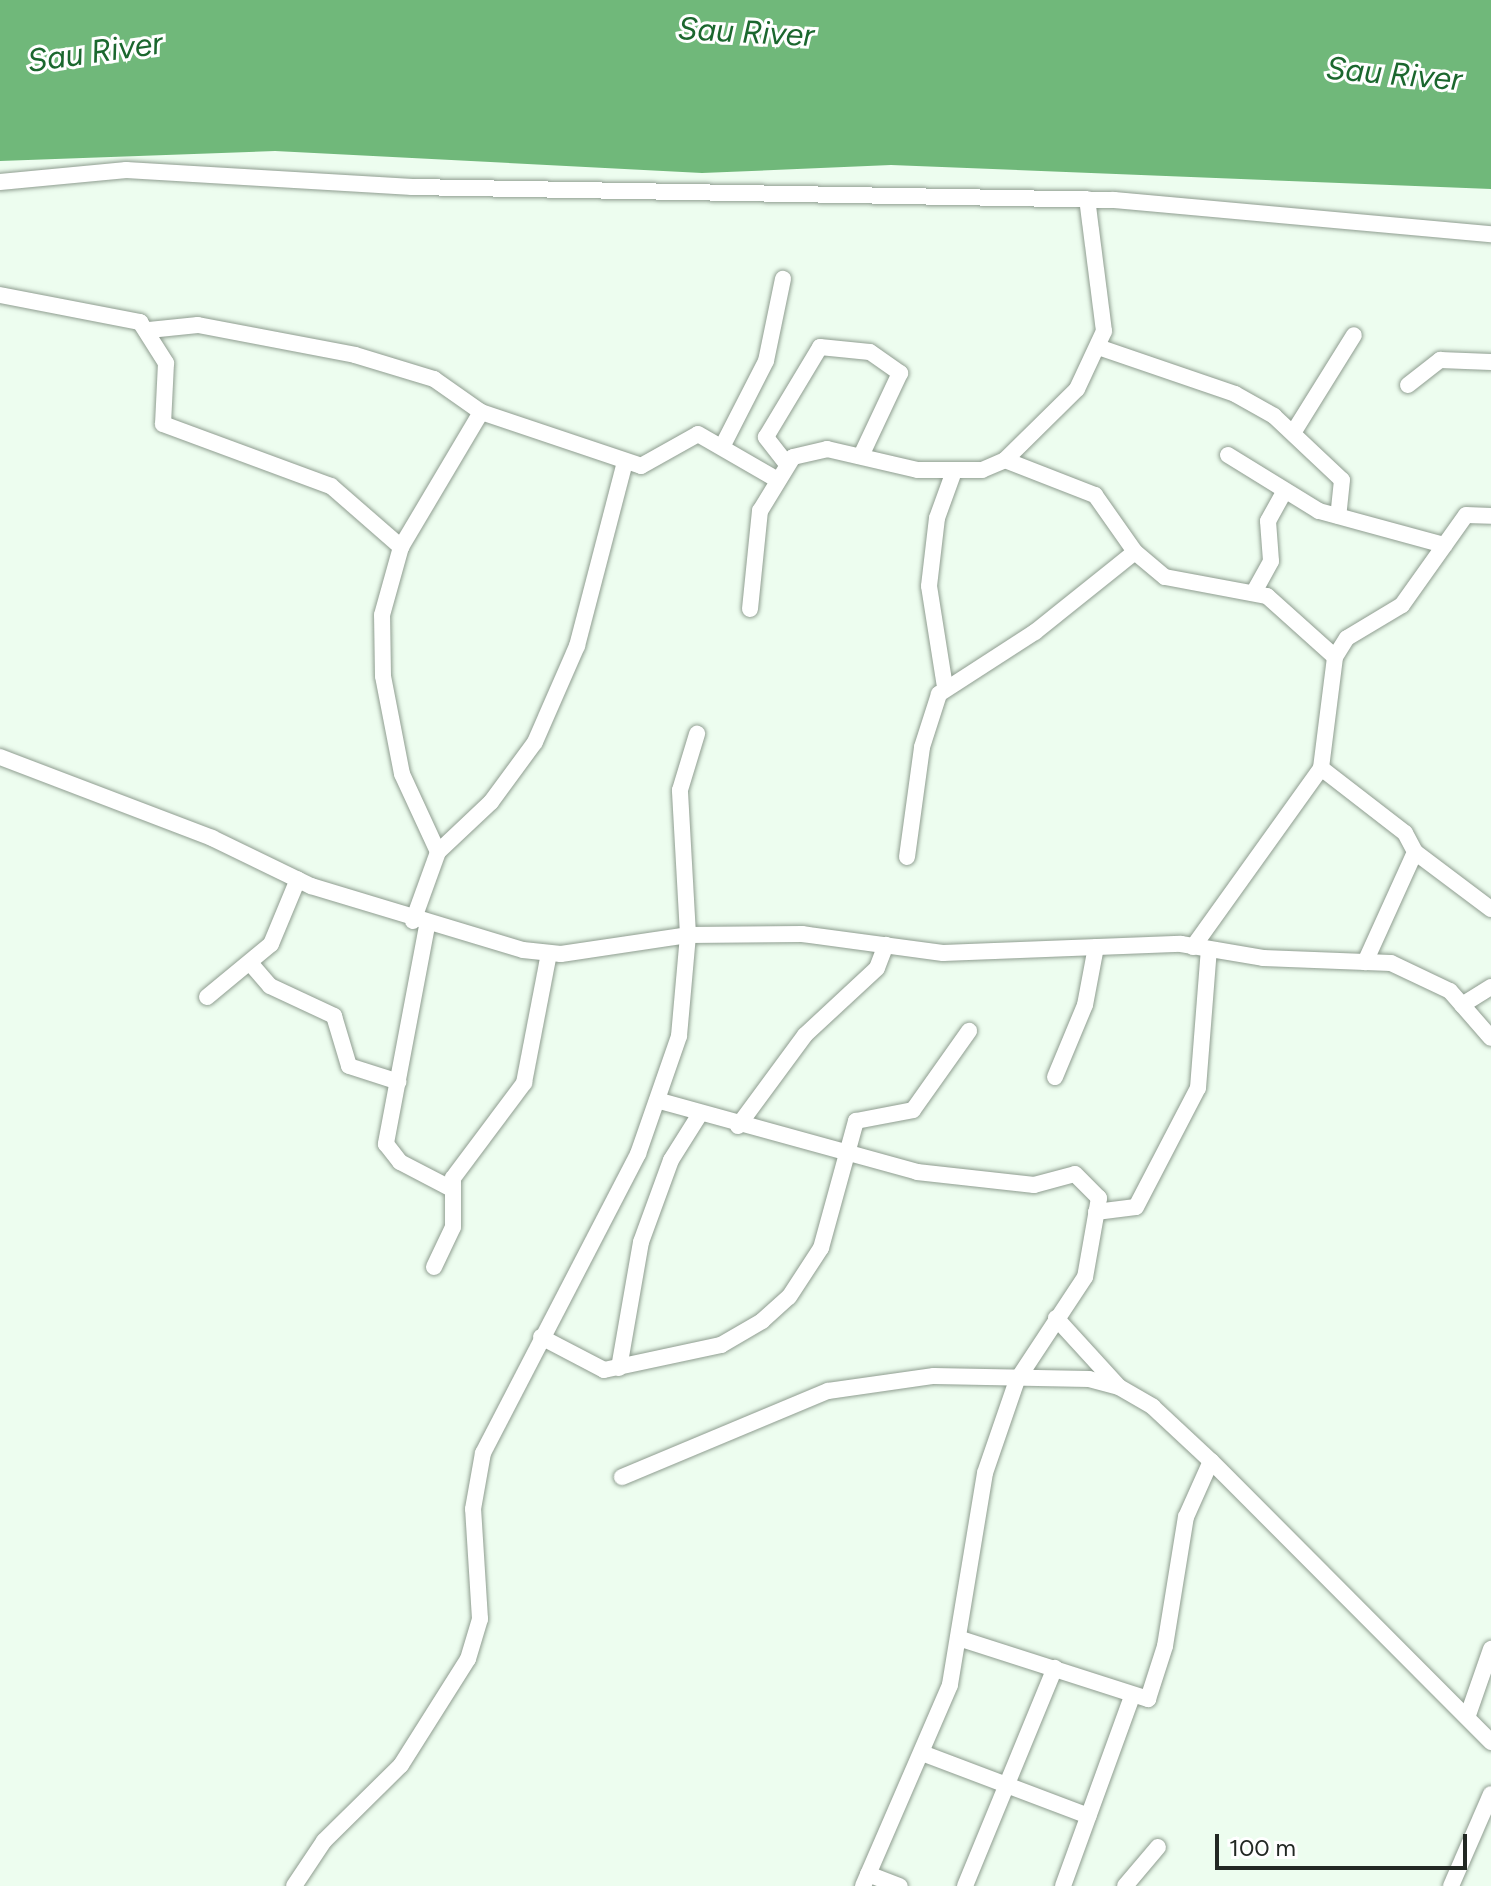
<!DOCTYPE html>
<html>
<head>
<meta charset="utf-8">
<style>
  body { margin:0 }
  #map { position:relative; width:1491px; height:1886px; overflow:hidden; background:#edfdef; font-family:Figtree,sans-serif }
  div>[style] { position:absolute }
  .water>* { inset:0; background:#70b87a }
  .roads { filter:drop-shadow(0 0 2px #8f9d90) drop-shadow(0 0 2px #8f9d90) }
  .street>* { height:16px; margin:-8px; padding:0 8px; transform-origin:8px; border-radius:8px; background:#fff }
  span { translate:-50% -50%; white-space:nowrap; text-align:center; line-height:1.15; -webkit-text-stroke:6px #fff; paint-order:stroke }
  .water-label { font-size:32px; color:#1b672e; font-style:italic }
  .scale { position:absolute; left:1215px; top:1834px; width:252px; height:36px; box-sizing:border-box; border:4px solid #222823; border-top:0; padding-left:10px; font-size:24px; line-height:28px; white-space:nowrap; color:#222823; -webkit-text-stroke:6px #fff; paint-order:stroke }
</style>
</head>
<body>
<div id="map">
  <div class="water">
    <div style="clip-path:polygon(0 0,1491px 0,1491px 189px,891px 165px,702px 173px,275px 151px,0 161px)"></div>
  </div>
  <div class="roads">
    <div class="street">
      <div style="left:0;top:182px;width:127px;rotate:-5.4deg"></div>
      <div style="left:126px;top:170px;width:287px;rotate:3.4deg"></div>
      <div style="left:412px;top:187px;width:702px;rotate:1.06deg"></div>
      <div style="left:1114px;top:200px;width:379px;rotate:5.2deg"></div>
      <div style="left:0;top:295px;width:143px;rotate:10.9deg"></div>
      <div style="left:140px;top:322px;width:49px;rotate:57.6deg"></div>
      <div style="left:166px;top:363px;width:61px;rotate:92.8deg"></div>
      <div style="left:163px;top:424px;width:179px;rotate:20.3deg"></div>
      <div style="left:331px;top:486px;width:93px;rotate:41.1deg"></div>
      <div style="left:149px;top:330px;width:49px;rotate:-5.8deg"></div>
      <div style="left:198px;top:325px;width:160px;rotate:10.8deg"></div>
      <div style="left:355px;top:355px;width:83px;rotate:16.9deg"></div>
      <div style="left:434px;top:379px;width:57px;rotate:35.1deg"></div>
      <div style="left:481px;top:412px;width:169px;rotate:18.6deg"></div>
      <div style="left:641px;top:466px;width:65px;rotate:-29.3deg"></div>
      <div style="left:698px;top:434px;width:90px;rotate:30deg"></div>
      <div style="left:1101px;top:348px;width:142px;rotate:18.9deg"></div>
      <div style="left:1235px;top:394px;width:45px;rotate:29.4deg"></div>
      <div style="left:1274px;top:416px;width:93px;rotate:43.3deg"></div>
      <div style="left:1342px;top:480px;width:36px;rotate:96deg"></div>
      <div style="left:1408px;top:385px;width:41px;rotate:-38deg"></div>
      <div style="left:1440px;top:360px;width:51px;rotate:2.2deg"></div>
      <div style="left:1293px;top:433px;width:115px;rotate:-58.1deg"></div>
      <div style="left:722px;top:447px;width:97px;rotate:-62.9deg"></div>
      <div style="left:766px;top:361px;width:84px;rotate:-78.3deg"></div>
      <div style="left:1228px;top:455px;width:107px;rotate:31.6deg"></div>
      <div style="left:1319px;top:511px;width:130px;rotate:15.2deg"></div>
      <div style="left:1005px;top:460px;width:97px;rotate:21.3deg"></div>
      <div style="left:1095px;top:495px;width:70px;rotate:54.9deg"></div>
      <div style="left:1135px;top:552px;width:39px;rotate:40deg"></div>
      <div style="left:1165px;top:577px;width:104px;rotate:10.6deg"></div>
      <div style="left:1267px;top:596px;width:91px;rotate:41.9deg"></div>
      <div style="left:786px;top:463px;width:33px;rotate:-128deg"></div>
      <div style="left:766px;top:437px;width:105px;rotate:-59deg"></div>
      <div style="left:820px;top:347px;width:50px;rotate:5.7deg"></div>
      <div style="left:870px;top:352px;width:37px;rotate:35deg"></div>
      <div style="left:900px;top:373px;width:92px;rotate:115.2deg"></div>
      <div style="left:1254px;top:592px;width:35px;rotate:-61deg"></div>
      <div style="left:1271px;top:561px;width:40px;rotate:-94.3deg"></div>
      <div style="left:1268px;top:521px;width:33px;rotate:-61deg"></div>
      <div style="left:750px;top:609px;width:99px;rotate:-84.2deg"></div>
      <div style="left:760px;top:511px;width:63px;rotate:-58.6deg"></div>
      <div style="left:793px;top:457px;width:35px;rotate:-13deg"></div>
      <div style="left:827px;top:449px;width:93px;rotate:13deg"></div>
      <div style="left:918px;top:470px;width:64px"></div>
      <div style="left:982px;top:470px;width:25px;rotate:-23deg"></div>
      <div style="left:1005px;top:460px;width:101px;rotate:-44.6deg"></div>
      <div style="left:1077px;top:389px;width:64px;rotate:-65deg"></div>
      <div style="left:1104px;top:331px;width:133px;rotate:-97.3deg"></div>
      <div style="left:945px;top:687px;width:102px;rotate:-99deg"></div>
      <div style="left:929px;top:586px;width:68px;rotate:-83.3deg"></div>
      <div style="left:937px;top:518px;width:47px;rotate:-70deg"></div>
      <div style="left:0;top:757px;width:227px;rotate:20.9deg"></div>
      <div style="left:212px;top:838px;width:110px;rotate:25.9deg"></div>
      <div style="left:311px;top:886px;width:221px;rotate:16.8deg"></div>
      <div style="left:523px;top:950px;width:38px;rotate:6deg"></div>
      <div style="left:561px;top:954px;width:128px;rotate:-8.5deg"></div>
      <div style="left:688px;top:935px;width:114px;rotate:-0.5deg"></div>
      <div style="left:802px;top:934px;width:142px;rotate:7.7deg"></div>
      <div style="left:943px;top:953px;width:238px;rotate:-2.2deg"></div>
      <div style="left:1181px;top:944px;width:83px;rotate:9.7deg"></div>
      <div style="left:1263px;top:958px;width:128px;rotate:2.2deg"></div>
      <div style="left:1391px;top:963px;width:65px;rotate:25.4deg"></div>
      <div style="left:1450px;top:991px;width:62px;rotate:48.9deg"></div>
      <div style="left:1321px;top:768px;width:106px;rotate:37.7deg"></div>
      <div style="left:1405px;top:833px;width:21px;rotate:62deg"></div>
      <div style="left:1415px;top:852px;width:121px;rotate:114.4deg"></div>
      <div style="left:438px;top:852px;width:73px;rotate:-43.3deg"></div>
      <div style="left:491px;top:802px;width:74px;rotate:-53.7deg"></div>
      <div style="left:535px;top:742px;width:105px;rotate:-66.4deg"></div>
      <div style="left:577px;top:646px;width:190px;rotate:-75.4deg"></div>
      <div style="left:1415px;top:852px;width:95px;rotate:36.9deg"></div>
      <div style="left:907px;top:857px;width:111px;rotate:-82.2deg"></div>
      <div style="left:922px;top:747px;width:56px;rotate:-72.2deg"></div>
      <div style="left:939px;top:694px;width:114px;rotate:-32.9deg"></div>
      <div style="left:1035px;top:632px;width:128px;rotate:-38.7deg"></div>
      <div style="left:413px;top:921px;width:73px;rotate:-70.1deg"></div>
      <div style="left:438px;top:852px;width:86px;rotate:-114.8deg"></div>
      <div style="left:402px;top:774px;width:100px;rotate:-101deg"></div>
      <div style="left:383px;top:676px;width:61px;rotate:-90.9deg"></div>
      <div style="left:382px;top:615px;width:71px;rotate:-74.4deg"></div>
      <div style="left:401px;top:547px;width:157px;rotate:-59.3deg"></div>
      <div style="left:427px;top:926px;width:222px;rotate:100.7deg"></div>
      <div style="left:386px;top:1144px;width:23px;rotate:52deg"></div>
      <div style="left:400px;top:1162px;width:56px;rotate:27.5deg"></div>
      <div style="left:1193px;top:947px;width:220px;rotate:-54.4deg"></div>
      <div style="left:1321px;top:768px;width:112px;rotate:-82.8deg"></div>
      <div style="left:1335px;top:657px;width:22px;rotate:-58deg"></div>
      <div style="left:1347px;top:638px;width:64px;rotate:-31deg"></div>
      <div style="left:1402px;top:605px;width:110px;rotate:-54.6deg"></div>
      <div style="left:1466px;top:515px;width:25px;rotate:2deg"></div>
      <div style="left:251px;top:964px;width:29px;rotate:49deg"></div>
      <div style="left:270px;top:986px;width:71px;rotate:25.1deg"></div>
      <div style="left:334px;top:1016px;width:52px;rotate:73.3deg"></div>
      <div style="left:349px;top:1066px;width:52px;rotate:17.7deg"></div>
      <div style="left:207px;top:997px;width:83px;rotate:-39.6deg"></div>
      <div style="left:271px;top:944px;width:70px;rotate:-67.4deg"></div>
      <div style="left:1462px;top:1005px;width:34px;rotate:-32deg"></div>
      <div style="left:1055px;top:1077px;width:78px;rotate:-67.4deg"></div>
      <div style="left:1085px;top:1005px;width:59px;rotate:-79.3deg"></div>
      <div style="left:660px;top:1101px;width:267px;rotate:15.4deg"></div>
      <div style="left:917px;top:1172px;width:118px;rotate:6.3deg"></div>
      <div style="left:1034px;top:1185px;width:42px;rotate:-15deg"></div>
      <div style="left:1075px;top:1174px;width:34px;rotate:45deg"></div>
      <div style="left:1099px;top:1198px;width:80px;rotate:100deg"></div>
      <div style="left:1085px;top:1277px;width:123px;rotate:123.4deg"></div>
      <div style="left:1017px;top:1380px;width:98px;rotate:109deg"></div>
      <div style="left:985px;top:1473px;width:215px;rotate:99.4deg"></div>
      <div style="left:950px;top:1685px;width:219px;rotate:113.4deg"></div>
      <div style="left:738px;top:1126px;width:113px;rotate:-53.6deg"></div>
      <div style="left:805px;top:1035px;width:98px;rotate:-42.9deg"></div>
      <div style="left:877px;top:968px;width:25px;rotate:-69deg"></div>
      <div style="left:1096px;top:1212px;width:40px;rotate:-7.1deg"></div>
      <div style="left:1136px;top:1207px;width:134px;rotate:-62.5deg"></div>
      <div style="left:1198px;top:1088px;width:139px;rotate:-85.5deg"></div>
      <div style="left:434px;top:1267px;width:44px;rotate:-64.6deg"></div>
      <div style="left:453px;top:1227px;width:49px;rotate:-90deg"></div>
      <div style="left:453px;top:1178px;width:119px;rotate:-53.2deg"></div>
      <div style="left:524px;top:1083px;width:132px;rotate:-79.1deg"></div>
      <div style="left:1056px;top:1318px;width:93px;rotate:47.6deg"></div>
      <div style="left:541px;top:1337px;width:71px;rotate:27.6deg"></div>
      <div style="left:604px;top:1370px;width:120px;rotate:-12.1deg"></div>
      <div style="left:721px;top:1345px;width:48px;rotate:-30.3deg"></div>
      <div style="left:762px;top:1321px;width:36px;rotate:-42deg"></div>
      <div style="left:789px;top:1297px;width:59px;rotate:-56.9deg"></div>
      <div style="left:821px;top:1248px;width:132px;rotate:-74.6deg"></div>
      <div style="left:856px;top:1121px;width:58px;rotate:-10.9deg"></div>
      <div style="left:913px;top:1110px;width:97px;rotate:-54.7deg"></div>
      <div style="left:619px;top:1368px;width:128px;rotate:-80.1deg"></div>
      <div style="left:641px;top:1242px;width:87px;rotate:-69.9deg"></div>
      <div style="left:671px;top:1160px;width:54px;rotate:-57.8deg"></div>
      <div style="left:622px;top:1477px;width:223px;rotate:-22.7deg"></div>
      <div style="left:828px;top:1391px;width:107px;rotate:-8.1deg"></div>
      <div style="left:934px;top:1376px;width:155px;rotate:1.1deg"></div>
      <div style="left:1089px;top:1379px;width:31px;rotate:15deg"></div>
      <div style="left:1119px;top:1387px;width:39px;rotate:30deg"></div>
      <div style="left:1153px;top:1407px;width:79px;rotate:43deg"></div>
      <div style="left:1211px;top:1461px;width:397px;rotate:45.1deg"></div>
      <div style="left:958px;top:1638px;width:200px;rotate:17.8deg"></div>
      <div style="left:1148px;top:1699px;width:56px;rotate:-72.2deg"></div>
      <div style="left:1165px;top:1646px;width:131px;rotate:-80.8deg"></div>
      <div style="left:1186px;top:1517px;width:61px;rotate:-65.9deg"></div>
      <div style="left:1468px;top:1715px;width:70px;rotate:-70.8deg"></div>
      <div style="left:922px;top:1753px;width:178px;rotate:20.7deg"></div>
      <div style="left:868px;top:1874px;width:34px;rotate:21deg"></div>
      <div style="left:294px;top:1886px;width:54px;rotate:-56.3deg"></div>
      <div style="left:324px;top:1841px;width:108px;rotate:-44.6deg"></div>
      <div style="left:401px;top:1765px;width:125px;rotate:-57.7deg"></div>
      <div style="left:468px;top:1659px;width:42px;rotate:-73.3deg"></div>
      <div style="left:480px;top:1619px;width:110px;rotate:-93.6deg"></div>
      <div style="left:473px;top:1509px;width:57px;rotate:-79.9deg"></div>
      <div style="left:483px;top:1453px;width:337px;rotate:-62.6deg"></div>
      <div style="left:638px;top:1154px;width:125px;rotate:-70.8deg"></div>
      <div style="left:679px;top:1036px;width:101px;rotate:-84.9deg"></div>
      <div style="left:688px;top:935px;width:145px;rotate:-93.2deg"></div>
      <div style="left:680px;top:790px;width:59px;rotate:-73.1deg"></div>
      <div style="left:965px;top:1886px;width:236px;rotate:-67.6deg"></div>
      <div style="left:1063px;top:1886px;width:199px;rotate:-70deg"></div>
      <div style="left:1125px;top:1886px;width:51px;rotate:-49.8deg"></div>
      <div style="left:1451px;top:1886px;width:100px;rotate:-66.5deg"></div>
    </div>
  </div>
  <div class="water-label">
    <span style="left:746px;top:32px;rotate:3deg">Sau River</span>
    <span style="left:95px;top:52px;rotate:-8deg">Sau River</span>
    <span style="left:1394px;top:74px;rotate:5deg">Sau River</span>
  </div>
  <div class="scale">100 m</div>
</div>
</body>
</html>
